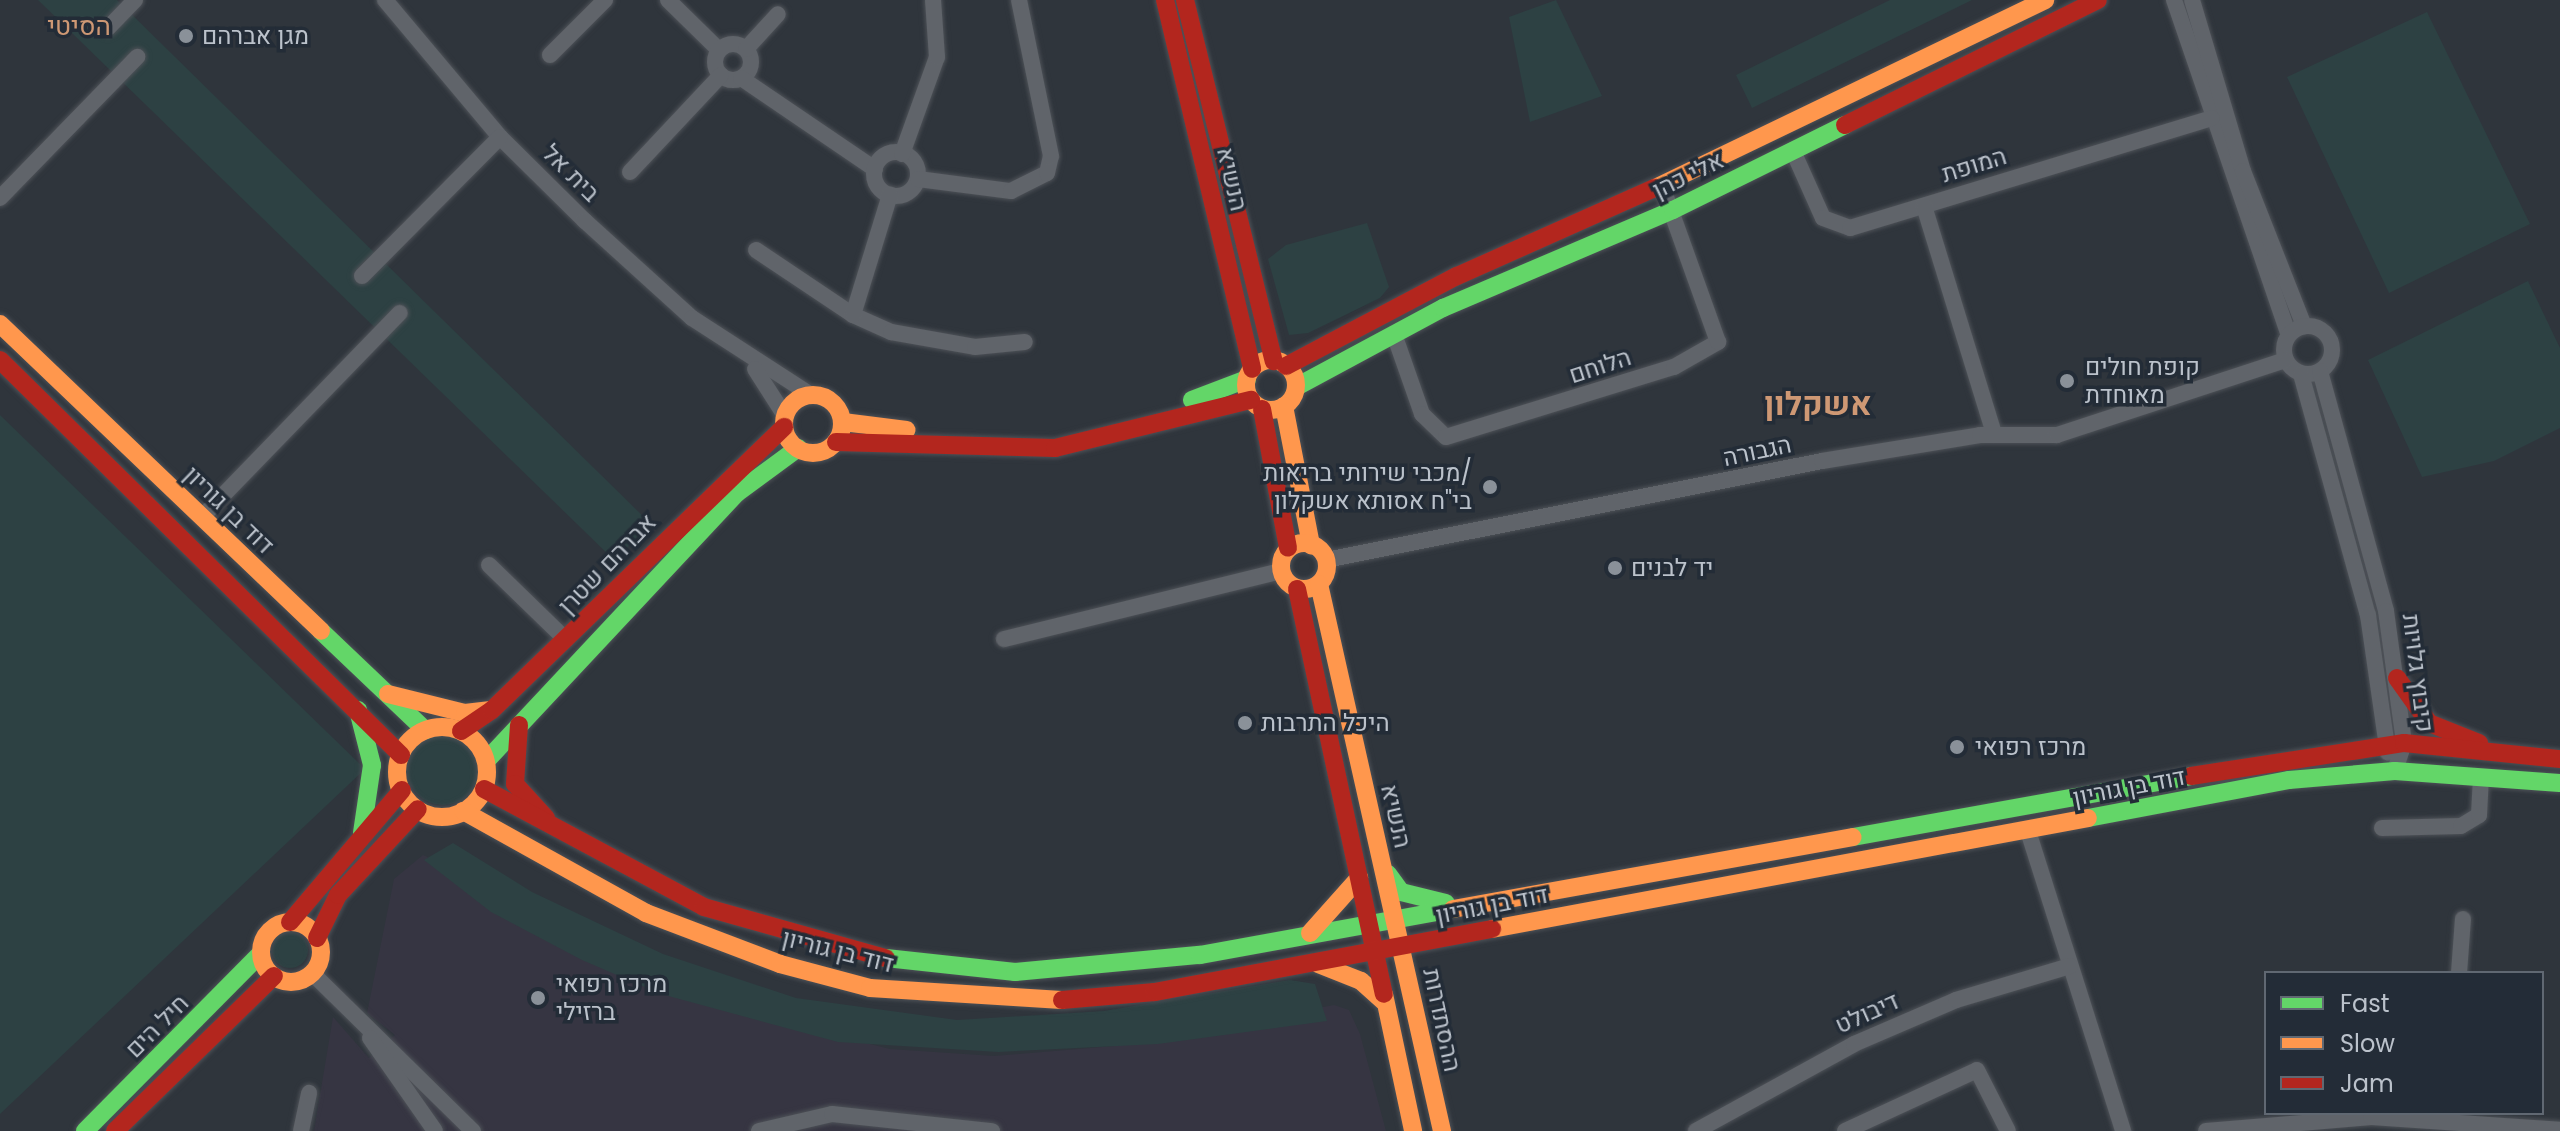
<!DOCTYPE html>
<html>
<head>
<meta charset="utf-8">
<style>
  body { margin:0 }
  #map { position:relative; width:2560px; height:1131px; overflow:hidden; background:#2f353c; font-family:Poppins,Heebo,sans-serif }
  div>[style] { position:absolute }
  .medical>* { inset:0; background:#363542 }
  .green>* { inset:0; background:#2d4143 }
  .round { border-radius:50% }
  .roads { filter:drop-shadow(0 0 2px #4d5157) drop-shadow(0 0 2px #4d5157) }
  .street>* { height:16px; margin:-8px; padding:0 8px; transform-origin:8px; border-radius:8px; background:#60646a }
  .street>.ring { margin:-8px; padding:0; box-sizing:content-box; background:none; border:16px solid #60646a; border-radius:50% }
  .fast>* { height:18px; margin:-9px; padding:0 9px; transform-origin:9px; border-radius:9px; background:#63d668 }
  .slow>* { height:18px; margin:-9px; padding:0 9px; transform-origin:9px; border-radius:9px; background:#ff974d }
  .slow>.ring { margin:-9px; padding:0; box-sizing:content-box; background:none; border:18px solid #ff974d; border-radius:50% }
  .jam>* { height:18px; margin:-9px; padding:0 9px; transform-origin:9px; border-radius:9px; background:#b3261e }
  .dots>* { width:22px; height:22px; translate:-50% -50%; box-sizing:border-box; border:4px solid #232c37; border-radius:50% }
  span { translate:-50% -50%; white-space:nowrap; text-align:center; line-height:1.15; -webkit-text-stroke:7px #232c37; paint-order:stroke }
  .poi-label { font-size:24px; color:#bbc2cb }
  .left { translate:0 -50%; text-align:left }
  .right { translate:-100% -50%; text-align:right }
  .street-label { font-size:24px; color:#bbc2cb }
  .neighbourhood-label { font-size:26px; color:#ce9874 }
  .district-label { font-size:32px; color:#ce9874; font-weight:700 }
  .legend { position:absolute; left:2264px; top:971px; width:280px; height:144px; box-sizing:border-box; background:#232c37; border:2px solid #606872; margin:0; padding:10px 14px; list-style:none; font-size:24px; color:#bbc2cb }
  .legend li { display:flex; align-items:center; gap:16px; height:40px }
  .legend b { width:40px; border:2px solid #606872 }
</style>
</head>
<body>
<div id="map">
  <div class="medical">
    <div style="clip-path:polygon(423px 855px,810px 1029px,890px 1049px,994px 1056px,1114px 1046px,1334px 1005px,1349px 1010px,1360px 1034px,1386px 1131px,314px 1131px,333px 1017px,369px 1058px,395px 1035px,367px 1013px,394px 879px)"></div>
  </div>
  <div class="green">
    <div style="clip-path:polygon(38px 0,117px 0,650px 523px,615px 561px)"></div>
    <div style="clip-path:polygon(1556px 0,1602px 96px,1530px 122px,1509px 17px)"></div>
    <div style="clip-path:polygon(1890px 0,1972px 0,1752px 108px,1736px 75px)"></div>
    <div style="clip-path:polygon(2427px 12px,2530px 224px,2389px 293px,2287px 77px)"></div>
    <div style="clip-path:polygon(1367px 223px,1389px 287px,1380px 298px,1308px 333px,1289px 335px,1268px 259px,1286px 245px)"></div>
    <div style="clip-path:polygon(2528px 281px,2560px 348px,2560px 428px,2494px 461px,2422px 477px,2368px 360px)"></div>
    <div style="clip-path:polygon(0 415px,365px 769px,0 1114px)"></div>
    <div class="round" style="left:407px;top:733px;width:72px;height:72px"></div>
    <div style="clip-path:polygon(453px 843px,532px 892px,663px 954px,796px 998px,957px 1020px,1104px 1011px,1290px 980px,1315px 984px,1327px 1021px,1158px 1044px,998px 1052px,838px 1042px,661px 994px,582px 960px,491px 912px,424px 860px)"></div>
    <div class="round" style="left:272px;top:932px;width:36px;height:36px"></div>
  </div>
  <div class="roads">
    <div class="street">
      <div style="left:385px;top:0;width:179px;rotate:50deg"></div>
      <div style="left:500px;top:137px;width:120px;rotate:44.7deg"></div>
      <div style="left:585px;top:221px;width:144px;rotate:42.2deg"></div>
      <div style="left:692px;top:318px;width:142px;rotate:32.9deg"></div>
      <div style="left:668px;top:0;width:71px;rotate:44.4deg"></div>
      <div style="left:2174px;top:0;width:354px;rotate:71.1deg"></div>
      <div style="left:2192px;top:0;width:178px;rotate:73.4deg"></div>
      <div style="left:2243px;top:171px;width:167px;rotate:68.5deg"></div>
      <div style="left:108px;top:28px;width:39px;rotate:-46deg"></div>
      <div class="ring" style="left:715px;top:44px;width:20px;height:20px"></div>
      <div style="left:746px;top:49px;width:47px;rotate:-47.6deg"></div>
      <div style="left:550px;top:55px;width:78px;rotate:-45deg"></div>
      <div style="left:741px;top:78px;width:162px;rotate:34.2deg"></div>
      <div style="left:1793px;top:151px;width:73px;rotate:65.9deg"></div>
      <div style="left:1823px;top:218px;width:29px;rotate:20deg"></div>
      <div style="left:1850px;top:228px;width:378px;rotate:-16.9deg"></div>
      <div class="ring" style="left:874px;top:152px;width:28px;height:28px"></div>
      <div style="left:902px;top:154px;width:103px;rotate:-70.2deg"></div>
      <div style="left:937px;top:57px;width:57px;rotate:-94deg"></div>
      <div style="left:630px;top:172px;width:133px;rotate:-46.8deg"></div>
      <div style="left:918px;top:179px;width:94px;rotate:7.4deg"></div>
      <div style="left:1011px;top:191px;width:40px;rotate:-26.6deg"></div>
      <div style="left:1047px;top:173px;width:17px;rotate:-77deg"></div>
      <div style="left:1051px;top:156px;width:159px;rotate:-101.6deg"></div>
      <div style="left:0;top:198px;width:197px;rotate:-45.8deg"></div>
      <div style="left:1924px;top:206px;width:239px;rotate:72.9deg"></div>
      <div style="left:756px;top:250px;width:117px;rotate:33.8deg"></div>
      <div style="left:853px;top:315px;width:42px;rotate:24.1deg"></div>
      <div style="left:891px;top:332px;width:85px;rotate:10.1deg"></div>
      <div style="left:975px;top:347px;width:50px;rotate:-5.7deg"></div>
      <div style="left:362px;top:276px;width:196px;rotate:-45.2deg"></div>
      <div style="left:853px;top:315px;width:126px;rotate:-72.9deg"></div>
      <div class="ring" style="left:2284px;top:326px;width:32px;height:32px"></div>
      <div style="left:1394px;top:334px;width:85px;rotate:70.7deg"></div>
      <div style="left:1422px;top:414px;width:33px;rotate:44deg"></div>
      <div style="left:1446px;top:437px;width:239px;rotate:-17.1deg"></div>
      <div style="left:1674px;top:367px;width:51px;rotate:-29.6deg"></div>
      <div style="left:1718px;top:342px;width:166px;rotate:-109.7deg"></div>
      <div style="left:755px;top:369px;width:56px;rotate:57.4deg"></div>
      <div style="left:2320px;top:371px;width:249px;rotate:74.6deg"></div>
      <div style="left:2386px;top:611px;width:133px;rotate:82.2deg"></div>
      <div style="left:2404px;top:743px;width:29px;rotate:108deg"></div>
      <div style="left:2301px;top:374px;width:250px;rotate:74.5deg"></div>
      <div style="left:2368px;top:615px;width:139px;rotate:81.8deg"></div>
      <div style="left:202px;top:517px;width:284px;rotate:-45.9deg"></div>
      <div style="left:1326px;top:560px;width:506px;rotate:-11.29deg"></div>
      <div style="left:1822px;top:461px;width:160px;rotate:-9.3deg"></div>
      <div style="left:1980px;top:435px;width:77px"></div>
      <div style="left:2057px;top:435px;width:240px;rotate:-18.2deg"></div>
      <div style="left:489px;top:565px;width:107px;rotate:44.2deg"></div>
      <div style="left:1004px;top:639px;width:285px;rotate:-13.8deg"></div>
      <div style="left:2382px;top:828px;width:79px;rotate:-1.5deg"></div>
      <div style="left:2461px;top:826px;width:21px;rotate:-31deg"></div>
      <div style="left:2479px;top:815px;width:38px;rotate:-87deg"></div>
      <div style="left:2028px;top:831px;width:315px;rotate:72.4deg"></div>
      <div style="left:312px;top:973px;width:226px;rotate:44.5deg"></div>
      <div style="left:2459px;top:973px;width:54px;rotate:-85.8deg"></div>
      <div style="left:370px;top:1038px;width:113px;rotate:55deg"></div>
      <div style="left:301px;top:1131px;width:39px;rotate:-78deg"></div>
      <div style="left:759px;top:1131px;width:75px;rotate:-13.1deg"></div>
      <div style="left:832px;top:1114px;width:161px;rotate:6.1deg"></div>
      <div style="left:1696px;top:1131px;width:180px;rotate:-28.8deg"></div>
      <div style="left:1854px;top:1044px;width:111px;rotate:-23.3deg"></div>
      <div style="left:1956px;top:1000px;width:119px;rotate:-16.6deg"></div>
      <div style="left:1845px;top:1131px;width:145px;rotate:-24.8deg"></div>
      <div style="left:1977px;top:1070px;width:68px;rotate:63.1deg"></div>
      <div style="left:2206px;top:1131px;width:166px;rotate:-4.8deg"></div>
      <div style="left:2371px;top:1117px;width:189px;rotate:3.9deg"></div>
    </div>
    <div class="fast">
      <div style="left:1296px;top:387px;width:167px;rotate:-28.3deg"></div>
      <div style="left:1443px;top:308px;width:250px;rotate:-23.1deg"></div>
      <div style="left:1673px;top:210px;width:192px;rotate:-26.3deg"></div>
      <div style="left:1192px;top:400px;width:59px;rotate:-20.9deg"></div>
      <div style="left:321px;top:631px;width:144px;rotate:43.6deg"></div>
      <div style="left:358px;top:710px;width:57px;rotate:75.7deg"></div>
      <div style="left:372px;top:765px;width:69px;rotate:98.4deg"></div>
      <div style="left:486px;top:761px;width:367px;rotate:-46.9deg"></div>
      <div style="left:737px;top:493px;width:76px;rotate:-36.4deg"></div>
      <div style="left:2088px;top:818px;width:205px;rotate:-10.7deg"></div>
      <div style="left:2289px;top:780px;width:106px;rotate:-4.9deg"></div>
      <div style="left:2395px;top:771px;width:165px;rotate:4.2deg"></div>
      <div style="left:1853px;top:837px;width:343px;rotate:-10.2deg"></div>
      <div style="left:1388px;top:874px;width:22px;rotate:54deg"></div>
      <div style="left:1401px;top:892px;width:46px;rotate:13.7deg"></div>
      <div style="left:886px;top:958px;width:130px;rotate:6.2deg"></div>
      <div style="left:1015px;top:972px;width:186px;rotate:-5.3deg"></div>
      <div style="left:1200px;top:955px;width:257px;rotate:-10.3deg"></div>
      <div style="left:85px;top:1131px;width:250px;rotate:-45.3deg"></div>
    </div>
    <div class="slow">
      <div style="left:1655px;top:188px;width:433px;rotate:-25.7deg"></div>
      <div style="left:0;top:324px;width:444px;rotate:43.7deg"></div>
      <div class="ring" style="left:1246px;top:360px;width:32px;height:32px"></div>
      <div class="ring" style="left:784px;top:395px;width:40px;height:40px"></div>
      <div style="left:1284px;top:406px;width:142px;rotate:79deg"></div>
      <div style="left:843px;top:422px;width:64px;rotate:7.1deg"></div>
      <div class="ring" style="left:1281px;top:543px;width:28px;height:28px"></div>
      <div style="left:1319px;top:584px;width:561px;rotate:77.33deg"></div>
      <div style="left:388px;top:694px;width:79px;rotate:13.9deg"></div>
      <div style="left:465px;top:713px;width:26px;rotate:-7deg"></div>
      <div class="ring" style="left:397px;top:727px;width:72px;height:72px"></div>
      <div style="left:463px;top:811px;width:210px;rotate:29.1deg"></div>
      <div style="left:646px;top:913px;width:143px;rotate:20.8deg"></div>
      <div style="left:780px;top:964px;width:93px;rotate:14.9deg"></div>
      <div style="left:870px;top:988px;width:192px;rotate:3.6deg"></div>
      <div style="left:1453px;top:909px;width:406px;rotate:-10.2deg"></div>
      <div class="ring" style="left:261px;top:922px;width:42px;height:42px"></div>
      <div style="left:1492px;top:929px;width:606px;rotate:-10.55deg"></div>
      <div style="left:1310px;top:933px;width:74px;rotate:-48.3deg"></div>
      <div style="left:1318px;top:964px;width:46px;rotate:21.6deg"></div>
      <div style="left:1361px;top:981px;width:30px;rotate:42deg"></div>
      <div style="left:1384px;top:994px;width:140px;rotate:78deg"></div>
    </div>
    <div class="jam">
      <div style="left:1165px;top:0;width:379px;rotate:76.7deg"></div>
      <div style="left:1185px;top:0;width:372px;rotate:76.2deg"></div>
      <div style="left:1845px;top:125px;width:282px;rotate:-26.3deg"></div>
      <div style="left:0;top:360px;width:563px;rotate:44.57deg"></div>
      <div style="left:1286px;top:366px;width:193px;rotate:-27.8deg"></div>
      <div style="left:1457px;top:276px;width:217px;rotate:-24deg"></div>
      <div style="left:1262px;top:409px;width:141px;rotate:79.4deg"></div>
      <div style="left:836px;top:442px;width:219px;rotate:1.6deg"></div>
      <div style="left:1055px;top:448px;width:202px;rotate:-13.8deg"></div>
      <div style="left:1297px;top:589px;width:414px;rotate:77.9deg"></div>
      <div style="left:2397px;top:678px;width:55px;rotate:54.6deg"></div>
      <div style="left:2429px;top:723px;width:54px;rotate:21.8deg"></div>
      <div style="left:519px;top:725px;width:59px;rotate:93.9deg"></div>
      <div style="left:515px;top:784px;width:46px;rotate:47.6deg"></div>
      <div style="left:461px;top:731px;width:37px;rotate:-34deg"></div>
      <div style="left:492px;top:710px;width:407px;rotate:-44.1deg"></div>
      <div style="left:2191px;top:776px;width:216px;rotate:-8.8deg"></div>
      <div style="left:2404px;top:743px;width:157px;rotate:5.9deg"></div>
      <div style="left:484px;top:789px;width:250px;rotate:28.2deg"></div>
      <div style="left:704px;top:907px;width:189px;rotate:15.7deg"></div>
      <div style="left:290px;top:922px;width:173px;rotate:-49.7deg"></div>
      <div style="left:317px;top:938px;width:48px;rotate:-64deg"></div>
      <div style="left:338px;top:895px;width:117px;rotate:-47.1deg"></div>
      <div style="left:1062px;top:1000px;width:93px;rotate:-4.9deg"></div>
      <div style="left:1155px;top:992px;width:343px;rotate:-10.6deg"></div>
      <div style="left:115px;top:1131px;width:222px;rotate:-44.3deg"></div>
    </div>
  </div>
  <div class="dots">
    <div style="left:186px;top:36px;background:#8a9199"></div>
    <div style="left:2067px;top:381px;background:#8a9199"></div>
    <div style="left:1490px;top:487px;background:#8a9199"></div>
    <div style="left:1615px;top:568px;background:#8a9199"></div>
    <div style="left:1245px;top:723px;background:#8a9199"></div>
    <div style="left:1957px;top:747px;background:#8a9199"></div>
    <div style="left:538px;top:998px;background:#8a9199"></div>
  </div>
  <div class="poi-label">
    <span class="left" style="left:202px;top:36px">מגן אברהם</span>
    <span class="left" style="left:2085px;top:381px">קופת חולים<br>מאוחדת</span>
    <span class="right" style="left:1472px;top:487px">מכבי שירותי בריאות/<br>בי"ח אסותא אשקלון</span>
    <span class="left" style="left:1631px;top:568px">יד לבנים</span>
    <span class="left" style="left:1261px;top:723px">היכל התרבות</span>
    <span class="left" style="left:1975px;top:747px">מרכז רפואי</span>
    <span class="left" style="left:556px;top:998px">מרכז רפואי<br>ברזילי</span>
  </div>
  <div class="street-label">
    <span style="left:1974px;top:165px;rotate:-17deg">המופת</span>
    <span style="left:571px;top:173px;rotate:45deg">בית אל</span>
    <span style="left:1688px;top:175px;rotate:-26deg">אלי כהן</span>
    <span style="left:1232px;top:179px;rotate:77deg">הנשיא</span>
    <span style="left:1600px;top:366px;rotate:-18deg">הלוחם</span>
    <span style="left:1757px;top:451px;rotate:-12deg">הגבורה</span>
    <span style="left:229px;top:510px;rotate:44deg">דוד בן גוריון</span>
    <span style="left:607px;top:564px;rotate:-46deg">אברהם שטרן</span>
    <span style="left:2418px;top:673px;rotate:83deg">קיבוץ גלויות</span>
    <span style="left:2129px;top:787px;rotate:-11deg">דוד בן גוריון</span>
    <span style="left:1396px;top:816px;rotate:77deg">הנשיא</span>
    <span style="left:1492px;top:905px;rotate:-11deg">דוד בן גוריון</span>
    <span style="left:838px;top:951px;rotate:14deg">דוד בן גוריון</span>
    <span style="left:1867px;top:1013px;rotate:-24deg">דיבולט</span>
    <span style="left:1442px;top:1020px;rotate:78deg">ההסתדרות</span>
    <span style="left:157px;top:1026px;rotate:-45deg">חיל הים</span>
  </div>
  <div class="neighbourhood-label">
    <span style="left:79px;top:27px">הסיטי</span>
  </div>
  <div class="district-label">
    <span style="left:1818px;top:404px">אשקלון</span>
  </div>
  <ul class="legend">
  <li><b style="height:10px;background:#63d668"></b>Fast</li>
  <li><b style="height:10px;background:#ff974d"></b>Slow</li>
  <li><b style="height:10px;background:#b3261e"></b>Jam</li>
  </ul>
</div>
</body>
</html>
